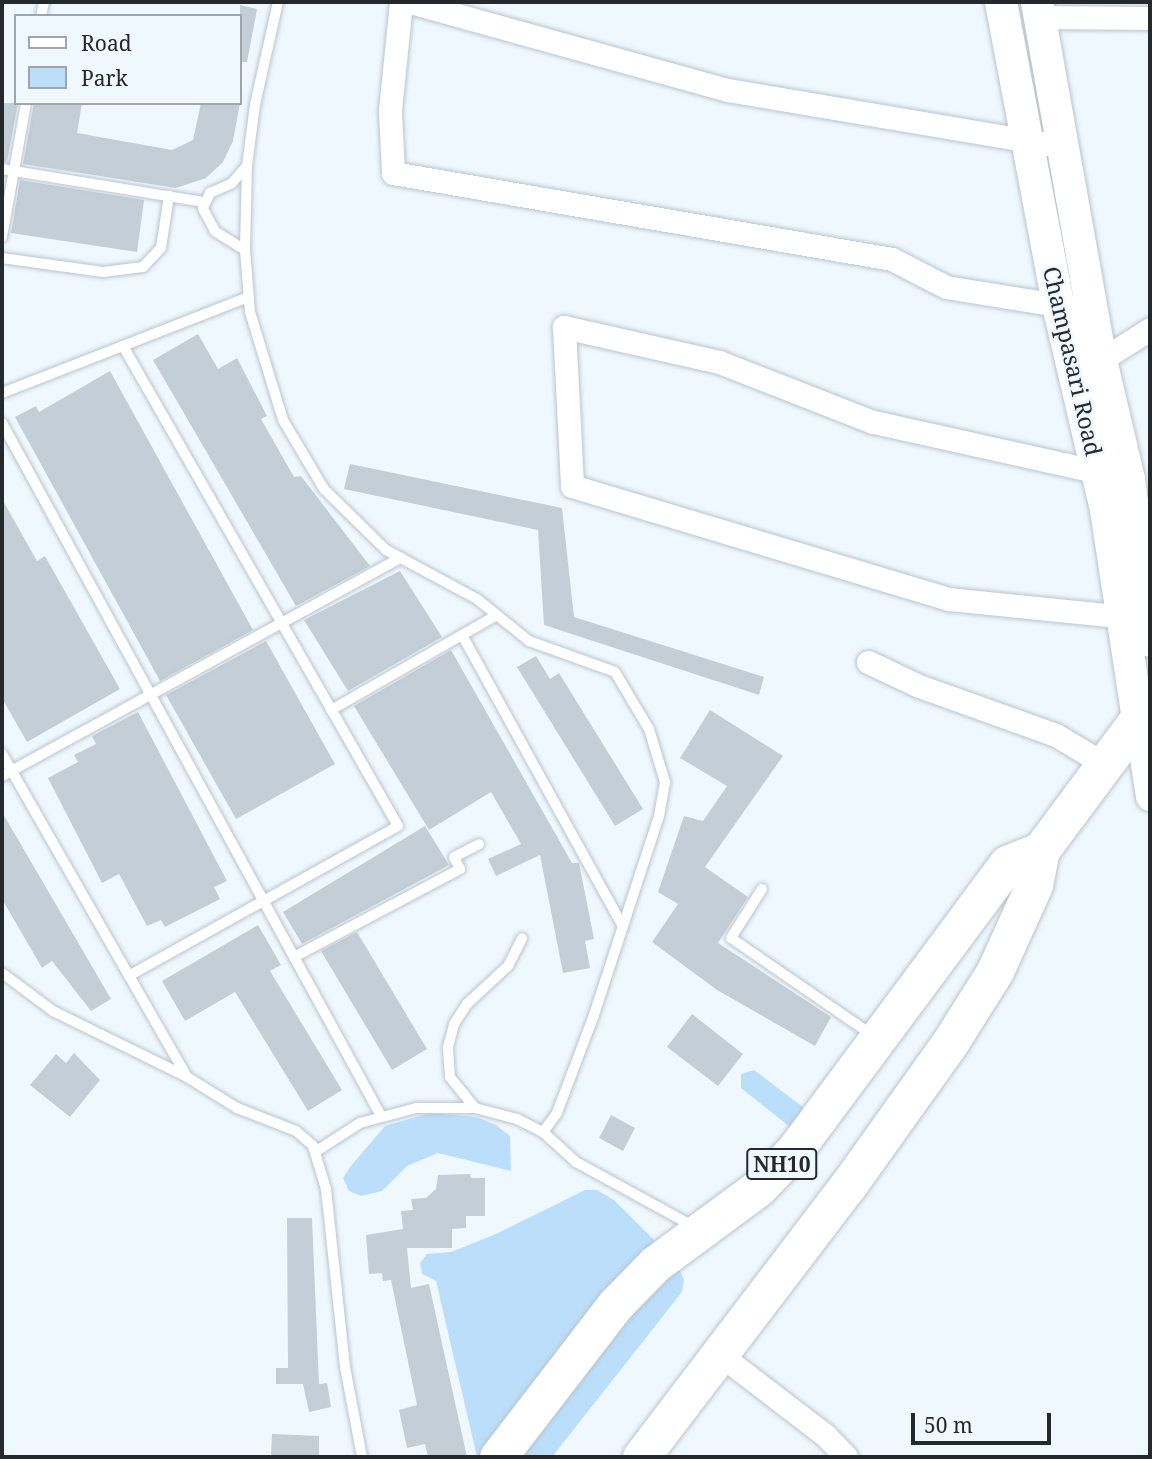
<!DOCTYPE html>
<html>
<head>
<meta charset="utf-8">
<style>
  body { margin:0 }
  #map { position:relative; width:1152px; height:1459px; overflow:hidden; background:#f0f8ff; font-family:"Noto Serif",serif }
  div>[style] { position:absolute }
  .green>* { inset:0; background:#bbdffb }
  .building>* { inset:0; background:#c4ced6 }
  .roads { filter:drop-shadow(0 0 2px #bac4cc) drop-shadow(0 0 2px #bac4cc) }
  .service>* { height:10px; margin:-5px; padding:0 5px; transform-origin:5px; border-radius:5px; background:#fff }
  .minor>* { height:23px; margin:-11.5px; padding:0 11.5px; transform-origin:11.5px; border-radius:11.5px; background:#fff }
  .tertiary>* { height:28px; margin:-14px; padding:0 14px; transform-origin:14px; border-radius:14px; background:#fff }
  .secondary>* { height:32px; margin:-16px; padding:0 16px; transform-origin:16px; border-radius:16px; background:#fff }
  .trunk>* { height:37px; margin:-18.5px; padding:0 18.5px; transform-origin:18.5px; border-radius:18.5px; background:#fff }
  span { translate:-50% -50%; white-space:nowrap; text-align:center; line-height:1.15; -webkit-text-stroke:5px #f0f8ff; paint-order:stroke }
  .shield-label span { padding:2px 5px; background:#f0f8ff; border:2px solid; border-radius:5px; -webkit-text-stroke-width:0 }
  .shield-label { font-size:21px; color:#25292c; font-weight:700 }
  .street-label { font-size:23px; color:#25292c }
  .frame { position:absolute; inset:0; border:4px solid #25292c; pointer-events:none }
  .legend { position:absolute; left:14px; top:14px; width:228px; height:91px; box-sizing:border-box; background:#f0f8ff; border:2px solid #9fa5ab; margin:0; padding:9px 12px; list-style:none; font-size:21px; color:#25292c }
  .legend li { display:flex; align-items:center; gap:14px; height:35px }
  .legend b { width:35px; border:2px solid #9fa5ab }
  .scale { position:absolute; left:911px; top:1413px; width:140px; height:32px; box-sizing:border-box; border:4px solid #25292c; border-top:0; padding-left:9px; font-size:21px; line-height:24px; white-space:nowrap; color:#25292c; -webkit-text-stroke:5px #f0f8ff; paint-order:stroke }
</style>
</head>
<body>
<div id="map">
  <div class="green">
    <div style="clip-path:polygon(754px 1070px,804px 1108px,790px 1127px,741px 1088px,741px 1074px)"></div>
    <div style="clip-path:polygon(430px 1113px,477px 1117px,496px 1125px,510px 1136px,511px 1171px,438px 1153px,407px 1166px,382px 1191px,361px 1196px,349px 1191px,343px 1178px,350px 1167px,385px 1126px)"></div>
    <div style="clip-path:polygon(585px 1190px,597px 1190px,614px 1200px,676px 1262px,684px 1280px,682px 1292px,552px 1457px,477px 1457px,436px 1281px,422px 1274px,420px 1263px,427px 1254px,451px 1252px,496px 1234px)"></div>
  </div>
  <div class="building">
    <div style="clip-path:polygon(240px 5px,257px 9px,247px 62px,240px 62px)"></div>
    <div style="clip-path:polygon(2px 103px,18px 103px,7px 162px,2px 161px)"></div>
    <div style="clip-path:polygon(34px 103px,82px 103px,77px 133px,172px 150px,193px 140px,201px 103px,240px 103px,233px 141px,223px 162px,206px 178px,176px 188px,23px 164px)"></div>
    <div style="clip-path:polygon(20px 180px,144px 200px,137px 252px,11px 233px)"></div>
    <div style="clip-path:polygon(198px 334px,218px 369px,237px 358px,267px 416px,261px 419px,294px 477px,301px 476px,370px 566px,296px 606px,153px 360px)"></div>
    <div style="clip-path:polygon(110px 371px,253px 630px,160px 681px,15px 417px,36px 406px,39px 412px)"></div>
    <div style="clip-path:polygon(350px 464px,562px 508px,574px 617px,764px 677px,759px 695px,544px 625px,538px 530px,344px 489px)"></div>
    <div style="clip-path:polygon(2px 499px,37px 561px,45px 556px,120px 689px,27px 742px,2px 698px)"></div>
    <div style="clip-path:polygon(400px 571px,442px 637px,348px 691px,304px 620px)"></div>
    <div style="clip-path:polygon(266px 641px,335px 764px,236px 819px,166px 695px)"></div>
    <div style="clip-path:polygon(451px 650px,572px 863px,579px 863px,594px 939px,585px 941px,590px 968px,563px 973px,540px 855px,496px 876px,488px 859px,521px 844px,491px 792px,429px 830px,354px 706px)"></div>
    <div style="clip-path:polygon(536px 656px,550px 679px,559px 673px,643px 809px,615px 826px,517px 667px)"></div>
    <div style="clip-path:polygon(710px 710px,783px 756px,705px 867px,748px 897px,718px 943px,831px 1017px,815px 1046px,717px 990px,652px 942px,678px 904px,658px 892px,684px 816px,703px 821px,727px 786px,680px 758px)"></div>
    <div style="clip-path:polygon(138px 712px,227px 881px,214px 887px,220px 899px,165px 927px,161px 920px,147px 926px,119px 874px,102px 883px,48px 778px,78px 762px,74px 755px,96px 744px,92px 736px)"></div>
    <div style="clip-path:polygon(2px 812px,111px 999px,91px 1011px,52px 961px,42px 968px,2px 899px)"></div>
    <div style="clip-path:polygon(425px 826px,449px 865px,302px 944px,283px 912px)"></div>
    <div style="clip-path:polygon(258px 925px,281px 965px,270px 971px,342px 1090px,308px 1111px,235px 992px,185px 1021px,162px 981px)"></div>
    <div style="clip-path:polygon(357px 932px,427px 1049px,392px 1070px,321px 951px)"></div>
    <div style="clip-path:polygon(692px 1014px,743px 1054px,718px 1086px,667px 1047px)"></div>
    <div style="clip-path:polygon(74px 1053px,100px 1080px,70px 1117px,30px 1085px,56px 1054px,66px 1063px)"></div>
    <div style="clip-path:polygon(611px 1115px,635px 1128px,623px 1151px,599px 1138px)"></div>
    <div style="clip-path:polygon(470px 1174px,471px 1178px,485px 1178px,485px 1216px,466px 1216px,466px 1228px,452px 1229px,452px 1248px,407px 1248px,411px 1288px,429px 1284px,467px 1457px,428px 1457px,425px 1444px,407px 1448px,399px 1410px,417px 1405px,391px 1280px,383px 1281px,382px 1273px,369px 1274px,366px 1235px,403px 1229px,401px 1211px,413px 1210px,411px 1199px,426px 1198px,436px 1189px,438px 1175px)"></div>
    <div style="clip-path:polygon(287px 1218px,312px 1218px,319px 1384px,327px 1383px,331px 1407px,309px 1412px,303px 1384px,276px 1384px,276px 1368px,288px 1368px)"></div>
    <div style="clip-path:polygon(272px 1434px,319px 1436px,319px 1457px,271px 1457px)"></div>
  </div>
  <div class="roads">
    <div class="service">
      <div style="left:278px;top:2px;width:106px;rotate:102.6deg"></div>
      <div style="left:255px;top:105px;width:62px;rotate:97.5deg"></div>
      <div style="left:247px;top:166px;width:84px;rotate:91.4deg"></div>
      <div style="left:245px;top:250px;width:62px;rotate:85.4deg"></div>
      <div style="left:250px;top:312px;width:113px;rotate:73deg"></div>
      <div style="left:283px;top:420px;width:80px;rotate:59.3deg"></div>
      <div style="left:324px;top:489px;width:87px;rotate:44.5deg"></div>
      <div style="left:386px;top:550px;width:103px;rotate:28.3deg"></div>
      <div style="left:477px;top:599px;width:67px;rotate:38.9deg"></div>
      <div style="left:529px;top:641px;width:91px;rotate:19.8deg"></div>
      <div style="left:615px;top:672px;width:66px;rotate:59.2deg"></div>
      <div style="left:649px;top:729px;width:55px;rotate:73.2deg"></div>
      <div style="left:665px;top:782px;width:35px;rotate:100deg"></div>
      <div style="left:659px;top:816px;width:209px;rotate:108.1deg"></div>
      <div style="left:594px;top:1015px;width:105px;rotate:110.7deg"></div>
      <div style="left:557px;top:1113px;width:24px;rotate:126deg"></div>
      <div style="left:543px;top:1132px;width:45px;rotate:42.3deg"></div>
      <div style="left:576px;top:1162px;width:133px;rotate:28.7deg"></div>
      <div style="left:41px;top:16px;width:14px;rotate:-78deg"></div>
      <div style="left:2px;top:169px;width:205px;rotate:9.3deg"></div>
      <div style="left:2px;top:237px;width:136px;rotate:-79.8deg"></div>
      <div style="left:245px;top:250px;width:36px;rotate:-148deg"></div>
      <div style="left:215px;top:231px;width:26px;rotate:-118deg"></div>
      <div style="left:203px;top:208px;width:17px;rotate:-65deg"></div>
      <div style="left:210px;top:193px;width:24px;rotate:-24deg"></div>
      <div style="left:232px;top:183px;width:23px;rotate:-49deg"></div>
      <div style="left:2px;top:258px;width:102px;rotate:7.9deg"></div>
      <div style="left:103px;top:272px;width:40px;rotate:-7.1deg"></div>
      <div style="left:143px;top:267px;width:26px;rotate:-47deg"></div>
      <div style="left:161px;top:248px;width:53px;rotate:-81.3deg"></div>
      <div style="left:123px;top:346px;width:553px;rotate:60.19deg"></div>
      <div style="left:398px;top:826px;width:308px;rotate:150.9deg"></div>
      <div style="left:2px;top:393px;width:264px;rotate:-21.3deg"></div>
      <div style="left:2px;top:423px;width:788px;rotate:61.32deg"></div>
      <div style="left:462px;top:635px;width:333px;rotate:61.1deg"></div>
      <div style="left:331px;top:710px;width:189px;rotate:-29.8deg"></div>
      <div style="left:2px;top:754px;width:372px;rotate:60.2deg"></div>
      <div style="left:2px;top:776px;width:455px;rotate:-28.7deg"></div>
      <div style="left:762px;top:889px;width:58px;rotate:122.3deg"></div>
      <div style="left:731px;top:938px;width:171px;rotate:34.5deg"></div>
      <div style="left:294px;top:957px;width:188px;rotate:-27.9deg"></div>
      <div style="left:460px;top:869px;width:13px;rotate:-117deg"></div>
      <div style="left:454px;top:857px;width:28px;rotate:-27deg"></div>
      <div style="left:2px;top:973px;width:64px;rotate:36.7deg"></div>
      <div style="left:53px;top:1011px;width:149px;rotate:26.2deg"></div>
      <div style="left:187px;top:1077px;width:59px;rotate:31.8deg"></div>
      <div style="left:237px;top:1108px;width:63px;rotate:21.3deg"></div>
      <div style="left:296px;top:1131px;width:23px;rotate:41deg"></div>
      <div style="left:313px;top:1146px;width:45px;rotate:73.2deg"></div>
      <div style="left:326px;top:1189px;width:179px;rotate:83.9deg"></div>
      <div style="left:345px;top:1367px;width:92px;rotate:79.3deg"></div>
      <div style="left:475px;top:1108px;width:40px;rotate:-129deg"></div>
      <div style="left:450px;top:1077px;width:30px;rotate:-94deg"></div>
      <div style="left:448px;top:1047px;width:24px;rotate:-75deg"></div>
      <div style="left:454px;top:1024px;width:24px;rotate:-57deg"></div>
      <div style="left:467px;top:1004px;width:56px;rotate:-42.8deg"></div>
      <div style="left:508px;top:966px;width:31px;rotate:-63deg"></div>
      <div style="left:315px;top:1152px;width:54px;rotate:-32.8deg"></div>
      <div style="left:360px;top:1123px;width:58px;rotate:-15deg"></div>
      <div style="left:416px;top:1108px;width:59px"></div>
      <div style="left:475px;top:1108px;width:43px;rotate:14.7deg"></div>
      <div style="left:517px;top:1119px;width:29px;rotate:27deg"></div>
    </div>
    <div class="minor">
      <div style="left:401px;top:2px;width:110px;rotate:95.8deg"></div>
      <div style="left:390px;top:111px;width:62px;rotate:87.2deg"></div>
      <div style="left:393px;top:173px;width:506px;rotate:9.78deg"></div>
      <div style="left:892px;top:259px;width:61px;rotate:27.4deg"></div>
      <div style="left:946px;top:287px;width:126px;rotate:9.2deg"></div>
      <div style="left:410px;top:2px;width:330px;rotate:15.5deg"></div>
      <div style="left:728px;top:90px;width:341px;rotate:9.6deg"></div>
      <div style="left:1040px;top:17px;width:110px;rotate:0.5deg"></div>
      <div style="left:1101px;top:360px;width:58px;rotate:-32.3deg"></div>
      <div style="left:1108px;top:474px;width:241px;rotate:-167.5deg"></div>
      <div style="left:873px;top:422px;width:165px;rotate:-158.7deg"></div>
      <div style="left:719px;top:362px;width:159px;rotate:-167.3deg"></div>
      <div style="left:564px;top:327px;width:159px;rotate:87.1deg"></div>
      <div style="left:572px;top:486px;width:394px;rotate:16.7deg"></div>
      <div style="left:949px;top:599px;width:188px;rotate:5.8deg"></div>
      <div style="left:868px;top:662px;width:56px;rotate:25.2deg"></div>
      <div style="left:919px;top:686px;width:145px;rotate:19.7deg"></div>
      <div style="left:1056px;top:735px;width:56px;rotate:31.1deg"></div>
      <div style="left:718px;top:1353px;width:135px;rotate:37.5deg"></div>
      <div style="left:825px;top:1435px;width:30px;rotate:46deg"></div>
    </div>
    <div class="tertiary">
      <div style="left:1138px;top:720px;width:78px;rotate:81.1deg"></div>
    </div>
    <div class="secondary">
      <div style="left:1001px;top:2px;width:308px;rotate:79.3deg"></div>
      <div style="left:1058px;top:305px;width:211px;rotate:76.8deg"></div>
      <div style="left:1106px;top:510px;width:212px;rotate:81.3deg"></div>
      <div style="left:1037px;top:2px;width:364px;rotate:79.9deg"></div>
      <div style="left:1101px;top:360px;width:122px;rotate:76.8deg"></div>
      <div style="left:1129px;top:479px;width:163px;rotate:82.6deg"></div>
    </div>
    <div class="trunk">
      <div style="left:498px;top:1457px;width:192px;rotate:-52.4deg"></div>
      <div style="left:615px;top:1305px;width:57px;rotate:-45.7deg"></div>
      <div style="left:655px;top:1264px;width:128px;rotate:-36.4deg"></div>
      <div style="left:758px;top:1188px;width:52px;rotate:-45.8deg"></div>
      <div style="left:794px;top:1151px;width:357px;rotate:-53.4deg"></div>
      <div style="left:1007px;top:864px;width:37px;rotate:-22deg"></div>
      <div style="left:641px;top:1457px;width:340px;rotate:-52.7deg"></div>
      <div style="left:847px;top:1187px;width:179px;rotate:-54.5deg"></div>
      <div style="left:951px;top:1041px;width:83px;rotate:-57.8deg"></div>
      <div style="left:995px;top:971px;width:94px;rotate:-65.6deg"></div>
      <div style="left:1034px;top:885px;width:36px;rotate:-79deg"></div>
      <div style="left:1041px;top:850px;width:183px;rotate:-53.4deg"></div>
    </div>
  </div>
  <div class="shield-label">
    <span style="left:782px;top:1164px">NH10</span>
  </div>
  <div class="street-label">
    <span style="left:1073px;top:361px;rotate:77deg">Champasari Road</span>
  </div>
  <div class="frame"></div>
  <ul class="legend">
  <li><b style="height:9px;background:#fff"></b>Road</li>
  <li><b style="height:19px;background:#bbdffb"></b>Park</li>
  </ul>
  <div class="scale">50 m</div>
</div>
</body>
</html>
